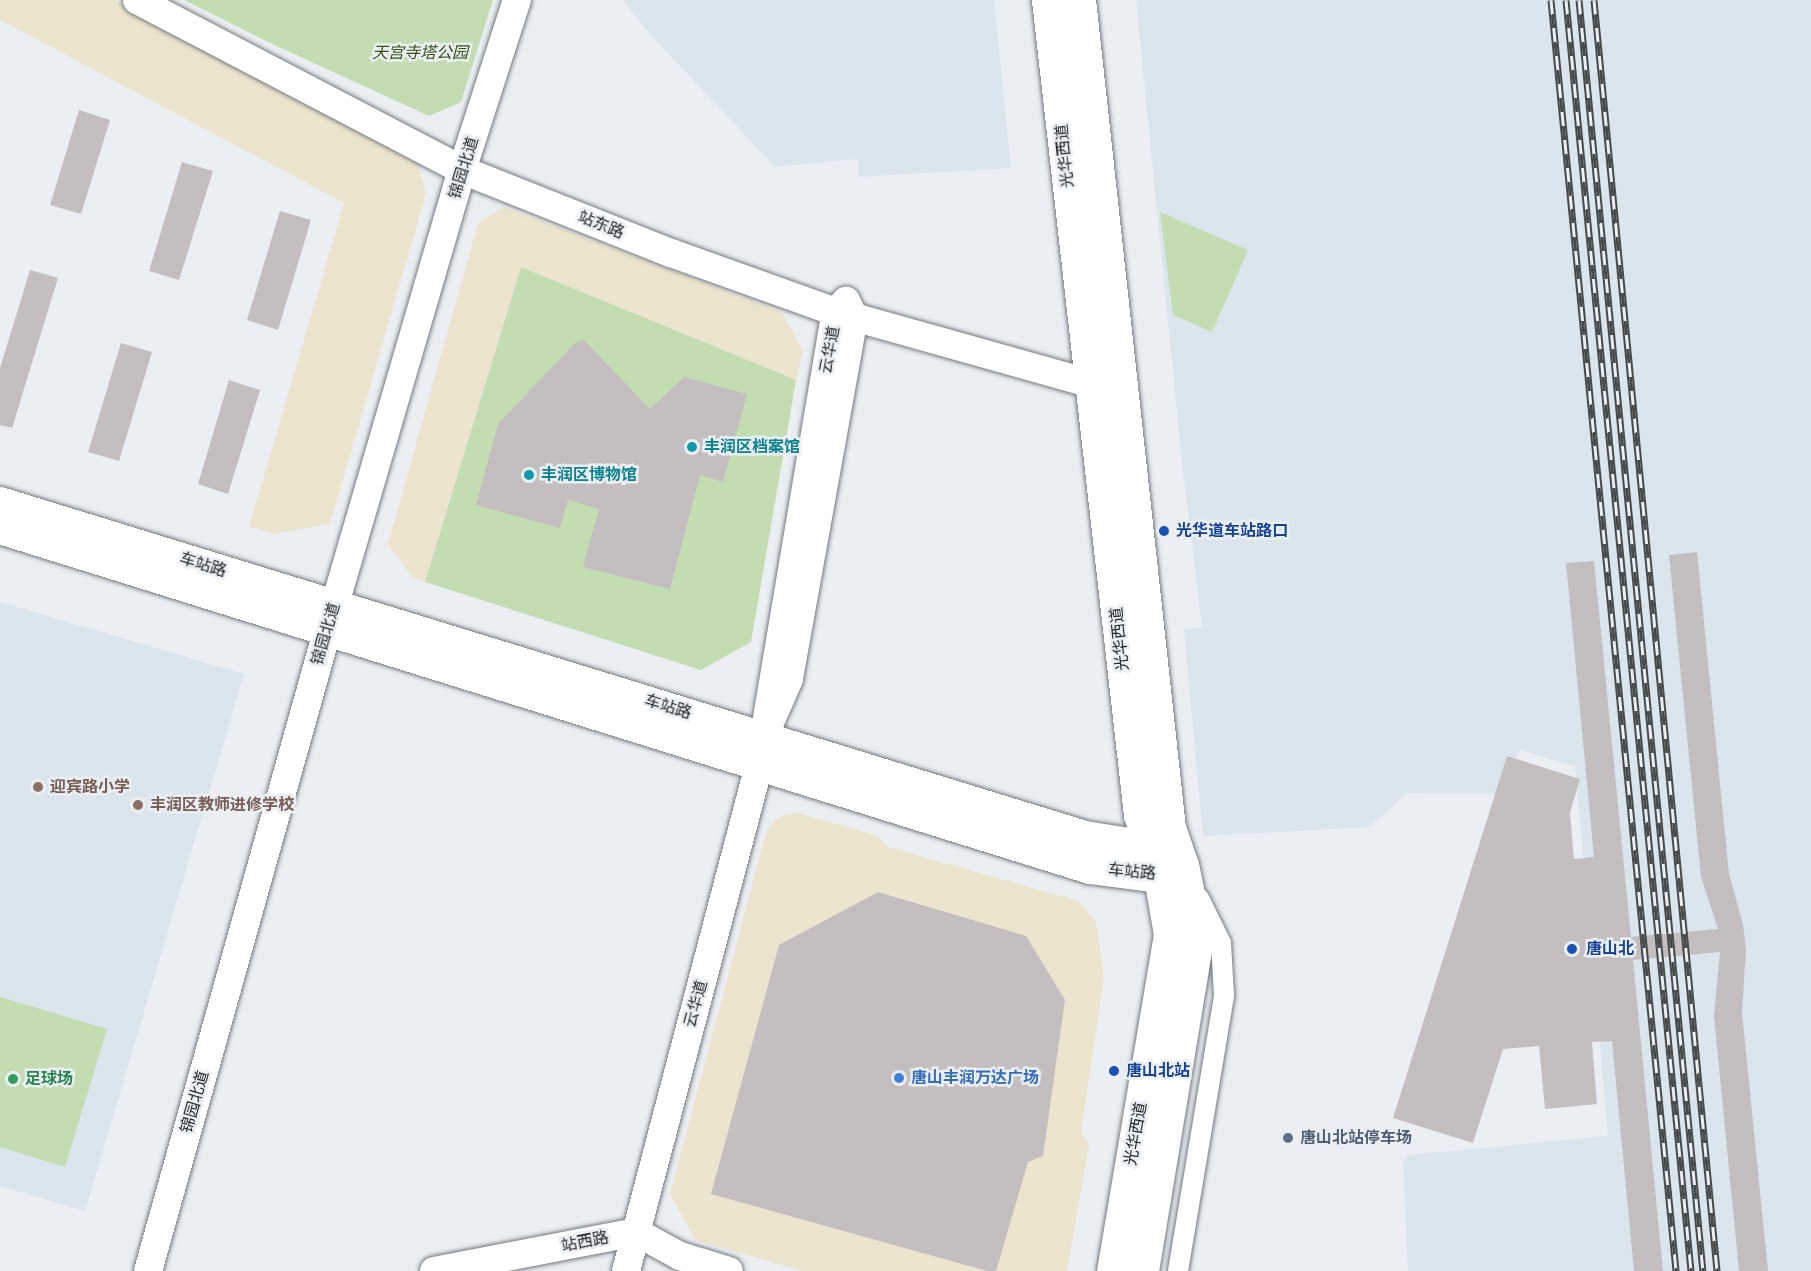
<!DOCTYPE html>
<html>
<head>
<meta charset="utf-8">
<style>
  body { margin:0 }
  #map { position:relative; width:1811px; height:1271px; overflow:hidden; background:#ebeff3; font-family:"Roboto Serif","Noto Sans SC",serif }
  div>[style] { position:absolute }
  .commercial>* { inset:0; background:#ede4cf }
  .built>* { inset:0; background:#dae5ee }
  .green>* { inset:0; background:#c3dcb2 }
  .building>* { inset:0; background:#c4bec0 }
  .roads { filter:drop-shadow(0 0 2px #767a7e) drop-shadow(0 0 2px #767a7e) }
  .street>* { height:20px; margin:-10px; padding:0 10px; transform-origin:10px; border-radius:10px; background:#fff }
  .secondary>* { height:28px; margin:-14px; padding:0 14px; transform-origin:14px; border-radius:14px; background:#fff }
  .primary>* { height:32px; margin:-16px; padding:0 16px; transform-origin:16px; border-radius:16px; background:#fff }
  .rail>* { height:7px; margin-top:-3.5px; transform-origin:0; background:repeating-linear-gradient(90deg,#ebeff3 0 14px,#474a4b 0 28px); box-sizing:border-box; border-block:2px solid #474a4b }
  .dots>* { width:16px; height:16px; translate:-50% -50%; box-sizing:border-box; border:3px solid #ebeff3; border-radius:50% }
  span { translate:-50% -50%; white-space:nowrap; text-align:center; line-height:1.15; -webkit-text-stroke:5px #ebeff3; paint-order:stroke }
  .park-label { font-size:16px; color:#315212; font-style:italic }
  .street-label { font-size:16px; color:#242627 }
  .culture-label { font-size:16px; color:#0d838f; font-weight:700 }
  .left { translate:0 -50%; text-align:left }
  .transit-label { font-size:16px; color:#164399; font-weight:700 }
  .education-label { font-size:16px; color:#785e54; font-weight:700 }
  .shop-label { font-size:16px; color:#366cbe; font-weight:700 }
  .leisure-label { font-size:16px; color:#27864d; font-weight:700 }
  .service-label { font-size:16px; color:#4e5e75; font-weight:700 }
</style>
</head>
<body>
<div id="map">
  <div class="commercial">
    <div style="clip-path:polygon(0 0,115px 0,417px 161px,426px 194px,330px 524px,275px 534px,249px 527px,344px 203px,0 20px)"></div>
    <div style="clip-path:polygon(504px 207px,782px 312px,803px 351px,796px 380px,521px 267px,425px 582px,413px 578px,388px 544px,478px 223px)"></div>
    <div style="clip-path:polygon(799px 813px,878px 836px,888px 847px,1079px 901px,1096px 922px,1104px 977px,1081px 1132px,1089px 1145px,1067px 1271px,803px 1271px,695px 1240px,670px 1194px,766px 832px,774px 821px,784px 815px)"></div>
  </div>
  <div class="built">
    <div style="clip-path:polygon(623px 0,994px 0,1011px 168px,859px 177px,858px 159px,775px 167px,649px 33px)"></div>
    <div style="clip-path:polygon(1136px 0,1811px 0,1811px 1271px,1408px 1271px,1403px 1162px,1408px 1155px,1608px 1136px,1575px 766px,1519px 750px,1505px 794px,1406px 793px,1370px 827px,1203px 836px,1184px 630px,1202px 627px,1183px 471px)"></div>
    <div style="clip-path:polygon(0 602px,244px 674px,85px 1211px,0 1186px)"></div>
  </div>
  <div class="green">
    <div style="clip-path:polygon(184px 0,493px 0,461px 102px,429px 116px,268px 42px)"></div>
    <div style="clip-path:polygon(1160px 212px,1248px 250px,1212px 332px,1173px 315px)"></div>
    <div style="clip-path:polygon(521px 267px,796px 380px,751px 642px,701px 670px,425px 582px)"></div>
    <div style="clip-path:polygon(0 997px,107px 1029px,65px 1167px,0 1147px)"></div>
  </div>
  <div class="building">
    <div style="clip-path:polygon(79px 110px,110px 120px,81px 214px,50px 205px)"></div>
    <div style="clip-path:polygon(182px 162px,213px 171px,179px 280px,149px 271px)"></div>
    <div style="clip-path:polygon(280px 211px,311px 220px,278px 330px,247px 320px)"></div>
    <div style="clip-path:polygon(30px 270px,58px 278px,12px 428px,0 425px,0 368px)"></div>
    <div style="clip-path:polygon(583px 339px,650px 409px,684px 377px,747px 394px,723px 482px,700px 475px,670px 589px,583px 567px,599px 509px,568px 500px,560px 528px,476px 505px,498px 424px,575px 343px)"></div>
    <div style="clip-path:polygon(121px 343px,152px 352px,119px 461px,88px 452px)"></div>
    <div style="clip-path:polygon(229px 380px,260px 390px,228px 494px,198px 484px)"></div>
    <div style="clip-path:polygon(1697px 552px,1729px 874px,1743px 924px,1746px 949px,1742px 1012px,1768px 1271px,1739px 1271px,1714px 1016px,1720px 952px,1633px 960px,1663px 1271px,1634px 1271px,1612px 1041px,1592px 1042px,1597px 1104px,1545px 1109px,1539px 1046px,1503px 1049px,1473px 1143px,1393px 1118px,1507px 756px,1580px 779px,1570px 813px,1574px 859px,1594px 857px,1566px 563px,1594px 561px,1631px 937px,1718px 929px,1701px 877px,1669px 555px)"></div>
    <div style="clip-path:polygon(878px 892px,1026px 936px,1065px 1000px,1043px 1156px,1028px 1162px,996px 1271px,987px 1271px,711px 1194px,779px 945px)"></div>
  </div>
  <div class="roads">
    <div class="street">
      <div style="left:1178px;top:1271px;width:280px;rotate:-80.5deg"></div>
      <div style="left:1224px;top:995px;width:52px;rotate:-93.3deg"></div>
      <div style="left:1221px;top:943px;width:50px;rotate:-116.1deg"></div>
    </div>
    <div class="secondary">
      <div style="left:137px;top:0;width:367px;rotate:27.6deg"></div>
      <div style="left:462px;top:170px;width:225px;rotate:21.7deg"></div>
      <div style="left:671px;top:253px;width:175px;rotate:19.7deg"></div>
      <div style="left:836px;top:312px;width:266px;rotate:15.7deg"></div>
      <div style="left:148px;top:1271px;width:668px;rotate:-74.36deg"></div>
      <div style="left:328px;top:628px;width:477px;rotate:-73.7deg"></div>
      <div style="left:462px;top:170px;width:179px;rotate:-72.1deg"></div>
      <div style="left:434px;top:1271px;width:206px;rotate:-10.9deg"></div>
      <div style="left:636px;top:1232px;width:50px;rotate:28.6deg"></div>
      <div style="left:680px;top:1256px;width:51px;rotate:17deg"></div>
      <div style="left:626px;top:1271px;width:523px;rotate:-75.27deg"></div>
      <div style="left:759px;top:765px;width:459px;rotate:-80.4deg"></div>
      <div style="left:836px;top:312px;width:15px;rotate:-48deg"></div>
      <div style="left:846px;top:301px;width:18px;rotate:63deg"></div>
      <div style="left:854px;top:317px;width:368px;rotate:100.2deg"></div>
      <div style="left:789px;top:679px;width:62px;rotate:113.7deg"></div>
    </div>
    <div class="primary">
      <div style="left:1048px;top:0;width:820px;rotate:83.56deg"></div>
      <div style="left:1140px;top:815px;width:65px;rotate:72.1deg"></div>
      <div style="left:1160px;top:877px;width:59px;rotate:80.2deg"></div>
      <div style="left:1170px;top:935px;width:341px;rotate:99.6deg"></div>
      <div style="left:1080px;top:0;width:833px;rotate:83.8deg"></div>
      <div style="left:1170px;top:828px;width:39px;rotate:71deg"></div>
      <div style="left:1183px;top:865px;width:76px;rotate:78.5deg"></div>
      <div style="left:1198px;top:939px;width:337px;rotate:99.4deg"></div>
      <div style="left:0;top:503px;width:1135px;rotate:17.11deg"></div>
      <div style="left:1085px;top:837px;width:64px;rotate:9deg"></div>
      <div style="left:1148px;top:847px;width:18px;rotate:27deg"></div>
      <div style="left:0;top:528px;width:1142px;rotate:17.32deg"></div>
      <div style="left:1090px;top:868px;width:71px;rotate:7.3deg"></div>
      <div style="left:1160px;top:877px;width:17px;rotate:-28deg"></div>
    </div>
  </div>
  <div class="rail">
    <div style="left:1551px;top:0;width:1277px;rotate:84.38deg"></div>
    <div style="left:1566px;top:0;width:1277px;rotate:84.38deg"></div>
    <div style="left:1579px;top:0;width:1277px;rotate:84.43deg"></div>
    <div style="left:1594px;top:0;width:1277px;rotate:84.47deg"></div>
  </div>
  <div class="dots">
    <div style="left:692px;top:447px;background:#0f9aa8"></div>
    <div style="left:529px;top:475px;background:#0f9aa8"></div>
    <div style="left:1164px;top:531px;background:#1a4fb4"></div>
    <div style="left:38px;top:787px;background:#8d6e63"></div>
    <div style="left:138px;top:805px;background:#8d6e63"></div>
    <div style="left:1572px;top:949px;background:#1a4fb4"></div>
    <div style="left:1114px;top:1071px;background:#1a4fb4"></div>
    <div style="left:899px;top:1078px;background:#3f7fe0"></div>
    <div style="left:13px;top:1079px;background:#2e9e5b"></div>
    <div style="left:1288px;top:1138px;background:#5c6f8a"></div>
  </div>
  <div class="park-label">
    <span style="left:420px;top:53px">天宫寺塔公园</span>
  </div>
  <div class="street-label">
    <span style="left:1065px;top:156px;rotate:-96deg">光华西道</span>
    <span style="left:464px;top:168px;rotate:-73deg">锦园北道</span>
    <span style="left:601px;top:225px;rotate:22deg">站东路</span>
    <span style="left:830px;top:350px;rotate:-80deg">云华道</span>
    <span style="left:203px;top:565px;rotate:17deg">车站路</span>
    <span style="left:326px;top:634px;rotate:-74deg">锦园北道</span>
    <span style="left:1120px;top:639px;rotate:-96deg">光华西道</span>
    <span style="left:668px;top:707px;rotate:17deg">车站路</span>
    <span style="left:1132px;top:872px;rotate:5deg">车站路</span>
    <span style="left:696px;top:1004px;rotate:-75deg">云华道</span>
    <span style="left:195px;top:1102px;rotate:-74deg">锦园北道</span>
    <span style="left:1136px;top:1134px;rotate:-80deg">光华西道</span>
    <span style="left:585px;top:1242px;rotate:-11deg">站西路</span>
  </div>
  <div class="culture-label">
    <span class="left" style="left:704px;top:447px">丰润区档案馆</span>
    <span class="left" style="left:541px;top:475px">丰润区博物馆</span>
  </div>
  <div class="transit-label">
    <span class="left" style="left:1176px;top:531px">光华道车站路口</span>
    <span class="left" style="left:1586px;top:949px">唐山北</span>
    <span class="left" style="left:1126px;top:1071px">唐山北站</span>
  </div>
  <div class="education-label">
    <span class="left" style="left:50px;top:787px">迎宾路小学</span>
    <span class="left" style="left:150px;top:805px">丰润区教师进修学校</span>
  </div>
  <div class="shop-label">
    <span class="left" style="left:911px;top:1078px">唐山丰润万达广场</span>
  </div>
  <div class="leisure-label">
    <span class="left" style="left:25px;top:1079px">足球场</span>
  </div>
  <div class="service-label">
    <span class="left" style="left:1300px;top:1138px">唐山北站停车场</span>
  </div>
</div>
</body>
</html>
